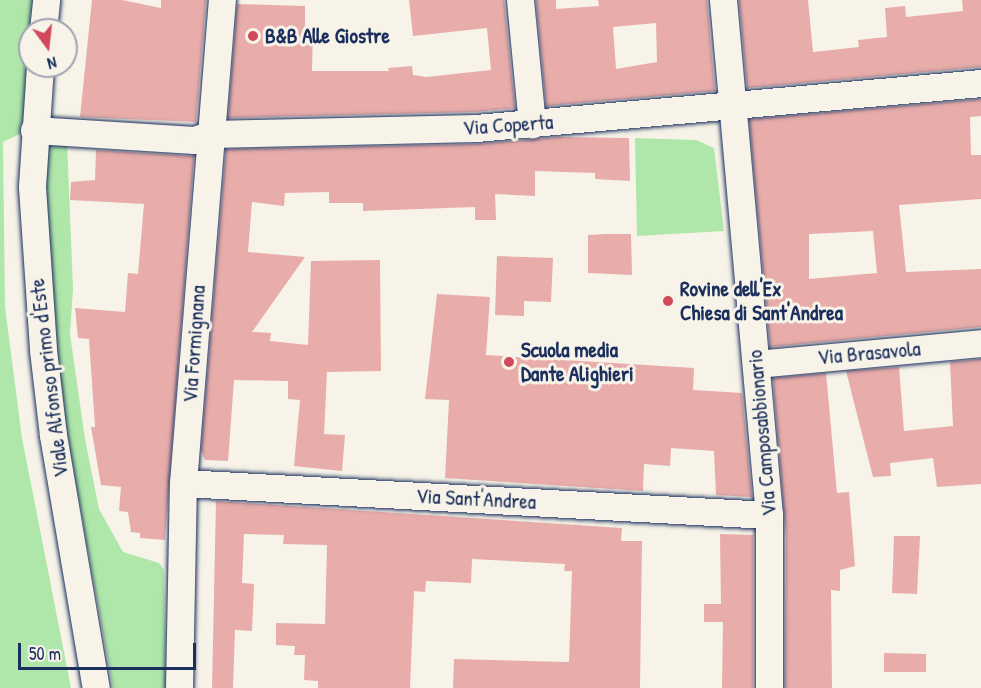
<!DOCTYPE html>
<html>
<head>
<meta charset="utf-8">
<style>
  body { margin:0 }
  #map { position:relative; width:981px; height:688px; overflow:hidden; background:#f7f3e8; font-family:"Patrick Hand",sans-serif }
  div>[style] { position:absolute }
  .green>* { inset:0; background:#afe6a9 }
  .building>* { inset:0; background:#e8adaa }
  .roads { filter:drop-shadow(0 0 2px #1b2f5e) drop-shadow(0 0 2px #1b2f5e) }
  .minor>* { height:27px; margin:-13.5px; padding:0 13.5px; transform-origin:13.5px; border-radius:13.5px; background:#f7f3e8 }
  .dots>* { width:16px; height:16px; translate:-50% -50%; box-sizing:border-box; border:3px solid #f7f3e8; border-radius:50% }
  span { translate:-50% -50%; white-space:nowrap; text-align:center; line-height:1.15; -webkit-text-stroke:6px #f7f3e8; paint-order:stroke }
  .poi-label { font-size:21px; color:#1b2f5e; font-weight:700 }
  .left { translate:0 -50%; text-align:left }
  .street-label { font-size:21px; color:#1b2f5e }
  .north { position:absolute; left:18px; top:18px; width:60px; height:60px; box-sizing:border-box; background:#f7f3e8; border:2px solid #9fa5b1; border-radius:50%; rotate:165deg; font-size:16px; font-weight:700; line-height:24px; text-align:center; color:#1b2f5e }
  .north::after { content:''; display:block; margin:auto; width:21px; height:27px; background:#d1495b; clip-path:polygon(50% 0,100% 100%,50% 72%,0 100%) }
  .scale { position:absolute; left:18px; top:643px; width:178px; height:27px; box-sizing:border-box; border:3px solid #1b2f5e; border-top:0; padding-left:8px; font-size:18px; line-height:21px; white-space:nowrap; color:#1b2f5e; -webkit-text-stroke:4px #f7f3e8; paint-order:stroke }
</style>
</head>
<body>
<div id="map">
  <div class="green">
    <div style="clip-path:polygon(0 0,36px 0,30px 30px,28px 130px,3px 142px,5px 307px,22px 438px,71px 688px,0 688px)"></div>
    <div style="clip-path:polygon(41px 138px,67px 140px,73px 289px,70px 334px,85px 439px,99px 509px,123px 552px,159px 563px,164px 570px,166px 688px,113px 688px,59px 389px)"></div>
    <div style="clip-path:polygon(635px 138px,696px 140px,714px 148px,724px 231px,637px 236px)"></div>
  </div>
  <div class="building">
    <div style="clip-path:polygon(92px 0,122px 0,161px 8px,161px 0,206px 0,196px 122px,80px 117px)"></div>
    <div style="clip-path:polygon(409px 0,504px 0,515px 108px,475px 112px,228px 118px,237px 4px,305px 6px,305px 27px,313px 27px,312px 71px,389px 71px,388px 68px,412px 66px,413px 75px,426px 77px,491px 70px,487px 28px,413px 36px)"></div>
    <div style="clip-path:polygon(evenodd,536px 0,556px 0,556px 9px,599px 6px,598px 0,707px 0,715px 91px,546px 106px,536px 0,656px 23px,657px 62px,616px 69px,613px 27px,656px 23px)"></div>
    <div style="clip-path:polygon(739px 0,808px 0,813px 52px,859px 47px,858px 40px,887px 37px,885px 8px,905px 6px,906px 17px,963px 11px,962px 0,981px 0,981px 67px,747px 88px)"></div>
    <div style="clip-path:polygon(evenodd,981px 99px,981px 116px,970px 117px,971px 155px,981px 155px,981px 199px,899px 205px,906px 272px,981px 269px,981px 327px,770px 347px,749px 119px,981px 99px,873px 231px,877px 273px,809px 279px,809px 234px,873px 231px)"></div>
    <div style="clip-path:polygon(558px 137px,629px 138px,630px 181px,595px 179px,595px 173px,535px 171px,535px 196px,495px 194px,496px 220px,475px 220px,475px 207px,363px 211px,363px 203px,329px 203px,329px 192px,285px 193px,284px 206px,252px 202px,248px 252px,305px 257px,252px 332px,271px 333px,270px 341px,308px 345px,311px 261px,380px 260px,381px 371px,327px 372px,324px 434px,345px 435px,342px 471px,294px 466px,300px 400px,288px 399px,288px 381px,234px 380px,228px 461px,205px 460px,201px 450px,226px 149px,476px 144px)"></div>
    <div style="clip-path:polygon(96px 150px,194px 156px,165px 540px,140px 538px,140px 533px,131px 532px,128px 512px,119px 511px,121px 487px,101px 485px,91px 427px,95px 427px,89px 339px,78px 338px,75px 308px,125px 312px,128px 273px,138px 274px,144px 204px,70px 200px,71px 182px,95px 180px)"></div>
    <div style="clip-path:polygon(607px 234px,631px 234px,632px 275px,588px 273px,588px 235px)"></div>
    <div style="clip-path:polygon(497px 256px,553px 258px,551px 302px,524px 301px,524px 316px,495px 315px)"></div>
    <div style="clip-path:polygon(437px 294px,490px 297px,486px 355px,694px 368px,693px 390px,742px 393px,752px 497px,716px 495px,714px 451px,671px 448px,670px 466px,644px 464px,643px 491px,445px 478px,449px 400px,425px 399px)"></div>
    <div style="clip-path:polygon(981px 359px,981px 484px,937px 487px,933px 458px,890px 463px,891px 476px,873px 477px,846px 371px,899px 367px,904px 431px,953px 426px,950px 362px)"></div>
    <div style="clip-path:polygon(826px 373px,837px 493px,849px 492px,855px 566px,840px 570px,840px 591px,831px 590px,832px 688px,785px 688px,786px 537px,773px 378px)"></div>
    <div style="clip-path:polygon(216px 501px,622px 528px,621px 541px,642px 541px,640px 688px,453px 688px,454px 659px,569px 662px,572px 571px,564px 571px,565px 564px,472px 559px,471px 583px,426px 581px,425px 592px,414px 591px,410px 688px,318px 688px,318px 681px,304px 680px,305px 655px,294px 655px,295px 646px,276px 645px,276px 623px,325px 624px,327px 545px,283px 544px,284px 535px,244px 534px,242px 583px,254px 584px,252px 631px,235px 630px,233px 688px,212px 688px)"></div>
    <div style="clip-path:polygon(720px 534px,753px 535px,753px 688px,722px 688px,723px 622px,704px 622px,704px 604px,721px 604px)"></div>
    <div style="clip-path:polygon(894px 536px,920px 536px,917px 594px,892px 593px)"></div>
    <div style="clip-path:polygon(884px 653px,926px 654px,926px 672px,884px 672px)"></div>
  </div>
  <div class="roads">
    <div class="minor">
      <div style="left:520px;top:0;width:125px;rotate:84.5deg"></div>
      <div style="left:723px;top:0;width:517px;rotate:84.9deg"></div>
      <div style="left:769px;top:515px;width:173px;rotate:90deg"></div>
      <div style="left:43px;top:30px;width:30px;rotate:-84deg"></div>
      <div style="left:40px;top:66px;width:121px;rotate:93.8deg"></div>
      <div style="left:32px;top:187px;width:163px;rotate:86.1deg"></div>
      <div style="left:43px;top:350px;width:86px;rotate:83.3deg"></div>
      <div style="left:53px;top:435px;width:257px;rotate:80.4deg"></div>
      <div style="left:34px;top:130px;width:160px;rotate:3.6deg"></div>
      <div style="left:194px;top:140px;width:18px;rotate:-19deg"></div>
      <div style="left:211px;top:134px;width:265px;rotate:-1.3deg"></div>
      <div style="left:476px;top:128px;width:507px;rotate:-5.09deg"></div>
      <div style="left:756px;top:364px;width:226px;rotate:-5.3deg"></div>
      <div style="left:183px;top:483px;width:587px;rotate:3.13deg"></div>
      <div style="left:179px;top:688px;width:205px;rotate:-88.9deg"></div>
      <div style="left:183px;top:483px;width:485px;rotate:-85.4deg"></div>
    </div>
  </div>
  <div class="dots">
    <div style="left:253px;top:36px;background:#d1495b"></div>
    <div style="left:668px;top:301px;background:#d1495b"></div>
    <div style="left:509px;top:362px;background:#d1495b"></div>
  </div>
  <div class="poi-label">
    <span class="left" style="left:265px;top:36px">B&amp;B Alle Giostre</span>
    <span class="left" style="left:680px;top:301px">Rovine dell'Ex<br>Chiesa di Sant'Andrea</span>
    <span class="left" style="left:521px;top:362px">Scuola media<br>Dante Alighieri</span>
  </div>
  <div class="street-label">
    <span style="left:508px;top:125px;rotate:-4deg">Via Coperta</span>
    <span style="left:194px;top:344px;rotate:-86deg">Via Formignana</span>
    <span style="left:869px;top:353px;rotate:-5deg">Via Brasavola</span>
    <span style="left:49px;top:378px;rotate:-97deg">Viale Alfonso primo d'Este</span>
    <span style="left:762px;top:433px;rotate:-95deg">Via Camposabbionario</span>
    <span style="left:476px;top:499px;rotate:3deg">Via Sant'Andrea</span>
  </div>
  <div class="north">N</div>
  <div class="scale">50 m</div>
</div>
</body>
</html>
